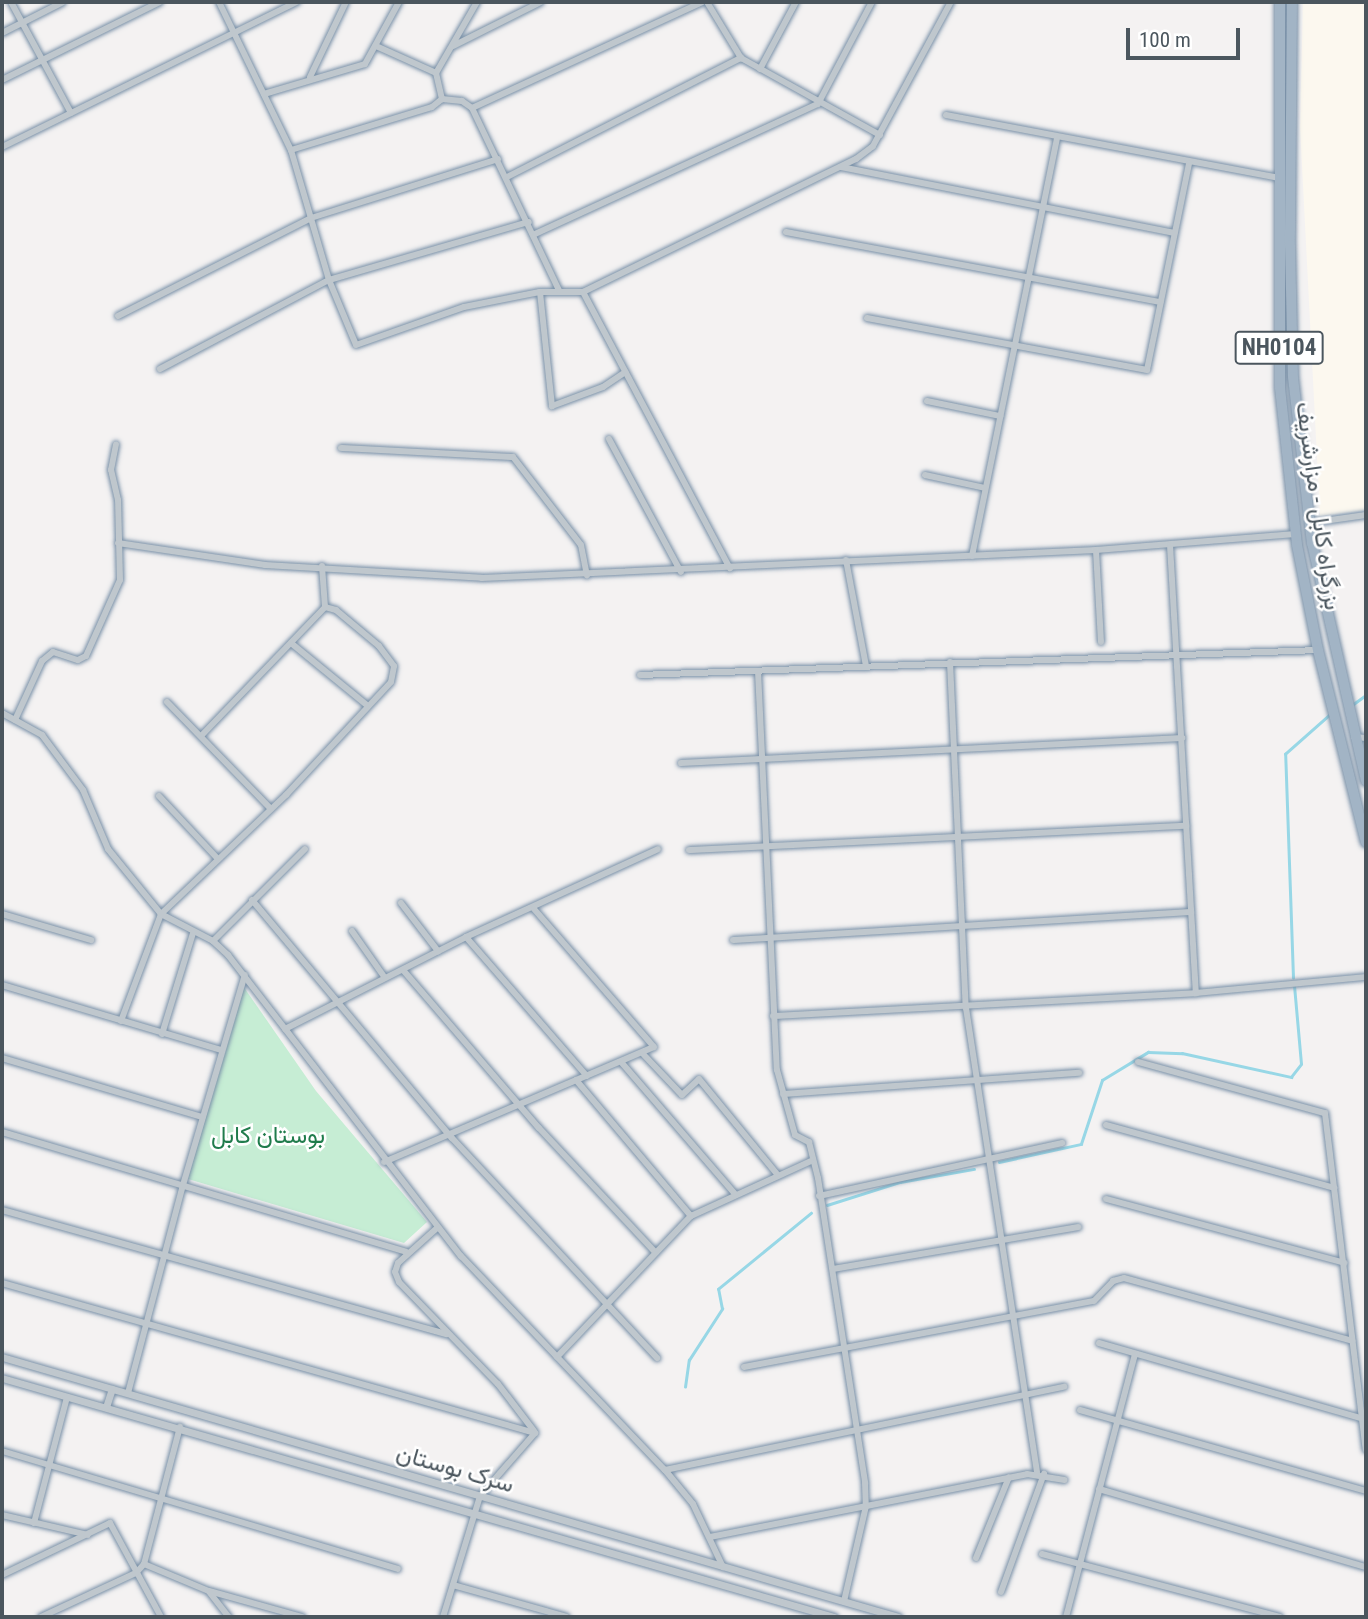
<!DOCTYPE html>
<html>
<head>
<meta charset="utf-8">
<style>
  body { margin:0 }
  #map { position:relative; width:1368px; height:1619px; overflow:hidden; background:#f4f2f2; font-family:"Roboto Condensed",Vazirmatn,sans-serif }
  div>[style] { position:absolute }
  .commercial>* { inset:0; background:#fcf8ef }
  .green>* { inset:0; background:#c6edd4 }
  .stream>* { height:2.5px; margin:-1.25px; padding:0 1.25px; transform-origin:1.25px; border-radius:1.25px; background:#97d7e6 }
  .roads { filter:drop-shadow(0 0 2px #7a91a8) drop-shadow(0 0 2px #7a91a8) }
  .minor>* { height:6px; margin:-3px; padding:0 3px; transform-origin:3px; border-radius:3px; background:#bfc7cd }
  .tertiary>* { height:7px; margin:-3.5px; padding:0 3.5px; transform-origin:3.5px; border-radius:3.5px; background:#bfc7cd }
  .trunk>* { height:10px; margin:-5px; padding:0 5px; transform-origin:5px; border-radius:5px; background:#a2b4c5 }
  span { translate:-50% -50%; white-space:nowrap; text-align:center; line-height:1.15; -webkit-text-stroke:5px #fff; paint-order:stroke }
  .shield-label span { padding:2px 5px; background:#fff; border:2px solid; border-radius:5px; -webkit-text-stroke-width:0 }
  .shield-label { font-size:23px; color:#4b565e; font-weight:700 }
  .street-label { font-size:24px; color:#4b565e }
  .park-label { font-size:24px; color:#207c4c }
  .frame { position:absolute; inset:0; border:4px solid #4b565e; pointer-events:none }
  .scale { position:absolute; left:1126px; top:28px; width:114px; height:32px; box-sizing:border-box; border:4px solid #4b565e; border-top:0; padding-left:9px; font-size:21px; line-height:24px; white-space:nowrap; color:#4b565e; -webkit-text-stroke:5px #fff; paint-order:stroke }
</style>
</head>
<body>
<div id="map">
  <div class="commercial">
    <div style="clip-path:polygon(1303px 2px,1366px 2px,1366px 510px,1320px 516px,1300px 127px)"></div>
  </div>
  <div class="green">
    <div style="clip-path:polygon(243px 986px,316px 1091px,427px 1222px,404px 1243px,188px 1179px)"></div>
  </div>
  <div class="stream">
    <div style="left:1352px;top:705px;width:17px;rotate:-36deg"></div>
    <div style="left:1293px;top:978px;width:224px;rotate:-92deg"></div>
    <div style="left:1285px;top:754px;width:60px;rotate:-41.6deg"></div>
    <div style="left:999px;top:1162px;width:84px;rotate:-12.4deg"></div>
    <div style="left:1081px;top:1144px;width:67px;rotate:-71.8deg"></div>
    <div style="left:1102px;top:1080px;width:54px;rotate:-31.3deg"></div>
    <div style="left:1148px;top:1052px;width:34px;rotate:2deg"></div>
    <div style="left:1182px;top:1053px;width:112px;rotate:12.4deg"></div>
    <div style="left:1291px;top:1077px;width:16px;rotate:-52deg"></div>
    <div style="left:1301px;top:1064px;width:78px;rotate:-95.1deg"></div>
    <div style="left:827px;top:1205px;width:77px;rotate:-17.5deg"></div>
    <div style="left:900px;top:1182px;width:75px;rotate:-10deg"></div>
    <div style="left:685px;top:1387px;width:27px;rotate:-82deg"></div>
    <div style="left:689px;top:1360px;width:61px;rotate:-57.1deg"></div>
    <div style="left:722px;top:1309px;width:20px;rotate:-101deg"></div>
    <div style="left:718px;top:1289px;width:120px;rotate:-39.3deg"></div>
  </div>
  <div class="roads">
    <div class="minor">
      <div style="left:11px;top:2px;width:126px;rotate:61.6deg"></div>
      <div style="left:219px;top:2px;width:165px;rotate:64.1deg"></div>
      <div style="left:291px;top:150px;width:135px;rotate:73.7deg"></div>
      <div style="left:329px;top:280px;width:70px;rotate:67.4deg"></div>
      <div style="left:356px;top:345px;width:114px;rotate:-19.4deg"></div>
      <div style="left:464px;top:307px;width:77px;rotate:-11.2deg"></div>
      <div style="left:540px;top:292px;width:43px"></div>
      <div style="left:583px;top:292px;width:304px;rotate:-26deg"></div>
      <div style="left:856px;top:159px;width:21px;rotate:-37deg"></div>
      <div style="left:873px;top:146px;width:164px;rotate:-61.6deg"></div>
      <div style="left:707px;top:2px;width:66px;rotate:58.7deg"></div>
      <div style="left:741px;top:58px;width:159px;rotate:29deg"></div>
      <div style="left:2px;top:33px;width:68px;rotate:-26.9deg"></div>
      <div style="left:376px;top:46px;width:66px;rotate:24.2deg"></div>
      <div style="left:436px;top:73px;width:27px;rotate:77deg"></div>
      <div style="left:453px;top:46px;width:98px;rotate:-26.6deg"></div>
      <div style="left:760px;top:69px;width:76px;rotate:-61.8deg"></div>
      <div style="left:436px;top:73px;width:82px;rotate:-60deg"></div>
      <div style="left:310px;top:77px;width:83px;rotate:-64.4deg"></div>
      <div style="left:2px;top:80px;width:176px;rotate:-26.3deg"></div>
      <div style="left:264px;top:94px;width:105px;rotate:-16.5deg"></div>
      <div style="left:365px;top:64px;width:71px;rotate:-61.3deg"></div>
      <div style="left:472px;top:108px;width:253px;rotate:-24.7deg"></div>
      <div style="left:946px;top:115px;width:338px;rotate:10.7deg"></div>
      <div style="left:2px;top:147px;width:329px;rotate:-26.2deg"></div>
      <div style="left:291px;top:150px;width:147px;rotate:-17deg"></div>
      <div style="left:432px;top:107px;width:13px;rotate:-39deg"></div>
      <div style="left:442px;top:99px;width:20px;rotate:6deg"></div>
      <div style="left:462px;top:101px;width:12px;rotate:35deg"></div>
      <div style="left:472px;top:108px;width:202px;rotate:64.5deg"></div>
      <div style="left:841px;top:167px;width:340px;rotate:11.2deg"></div>
      <div style="left:507px;top:177px;width:263px;rotate:-27deg"></div>
      <div style="left:786px;top:232px;width:381px;rotate:10.6deg"></div>
      <div style="left:535px;top:234px;width:311px;rotate:-24.7deg"></div>
      <div style="left:818px;top:104px;width:115px;rotate:-62.1deg"></div>
      <div style="left:540px;top:292px;width:115px;rotate:84deg"></div>
      <div style="left:552px;top:406px;width:54px;rotate:-20.4deg"></div>
      <div style="left:603px;top:387px;width:27px;rotate:-34deg"></div>
      <div style="left:583px;top:292px;width:313px;rotate:62deg"></div>
      <div style="left:118px;top:316px;width:216px;rotate:-26.9deg"></div>
      <div style="left:311px;top:218px;width:196px;rotate:-17.5deg"></div>
      <div style="left:867px;top:318px;width:285px;rotate:10.5deg"></div>
      <div style="left:1147px;top:370px;width:211px;rotate:-78.5deg"></div>
      <div style="left:160px;top:369px;width:191px;rotate:-27.8deg"></div>
      <div style="left:329px;top:280px;width:208px;rotate:-16.2deg"></div>
      <div style="left:927px;top:401px;width:75px;rotate:11.6deg"></div>
      <div style="left:609px;top:439px;width:151px;rotate:61.6deg"></div>
      <div style="left:341px;top:448px;width:172px;rotate:3deg"></div>
      <div style="left:513px;top:457px;width:111px;rotate:52.3deg"></div>
      <div style="left:581px;top:545px;width:31px;rotate:79deg"></div>
      <div style="left:925px;top:475px;width:61px;rotate:12.2deg"></div>
      <div style="left:1309px;top:523px;width:58px;rotate:-8deg"></div>
      <div style="left:118px;top:543px;width:149px;rotate:8.5deg"></div>
      <div style="left:265px;top:565px;width:217px;rotate:3.4deg"></div>
      <div style="left:482px;top:578px;width:615px;rotate:-2.61deg"></div>
      <div style="left:1096px;top:550px;width:200px;rotate:-4.6deg"></div>
      <div style="left:1170px;top:545px;width:449px;rotate:86.7deg"></div>
      <div style="left:1096px;top:550px;width:92px;rotate:86.9deg"></div>
      <div style="left:972px;top:556px;width:427px;rotate:-78.5deg"></div>
      <div style="left:846px;top:560px;width:108px;rotate:79.3deg"></div>
      <div style="left:291px;top:643px;width:99px;rotate:39.3deg"></div>
      <div style="left:950px;top:662px;width:346px;rotate:87.4deg"></div>
      <div style="left:966px;top:1008px;width:470px;rotate:81.3deg"></div>
      <div style="left:758px;top:671px;width:399px;rotate:87.3deg"></div>
      <div style="left:777px;top:1070px;width:67px;rotate:74.5deg"></div>
      <div style="left:795px;top:1135px;width:16px;rotate:27deg"></div>
      <div style="left:809px;top:1142px;width:37px;rotate:76deg"></div>
      <div style="left:818px;top:1178px;width:309px;rotate:81.2deg"></div>
      <div style="left:865px;top:1483px;width:23px;rotate:88deg"></div>
      <div style="left:866px;top:1506px;width:98px;rotate:103deg"></div>
      <div style="left:640px;top:675px;width:678px;rotate:-2.11deg"></div>
      <div style="left:167px;top:702px;width:149px;rotate:45.8deg"></div>
      <div style="left:2px;top:713px;width:46px;rotate:28.8deg"></div>
      <div style="left:42px;top:735px;width:69px;rotate:53.3deg"></div>
      <div style="left:83px;top:790px;width:64px;rotate:67deg"></div>
      <div style="left:108px;top:849px;width:84px;rotate:50.8deg"></div>
      <div style="left:161px;top:914px;width:59px;rotate:27.4deg"></div>
      <div style="left:213px;top:941px;width:21px;rotate:43deg"></div>
      <div style="left:228px;top:955px;width:381px;rotate:52.3deg"></div>
      <div style="left:461px;top:1256px;width:296px;rotate:46.4deg"></div>
      <div style="left:665px;top:1470px;width:44px;rotate:50.5deg"></div>
      <div style="left:693px;top:1504px;width:70px;rotate:64.5deg"></div>
      <div style="left:15px;top:720px;width:65px;rotate:-65.4deg"></div>
      <div style="left:42px;top:661px;width:14px;rotate:-39deg"></div>
      <div style="left:53px;top:652px;width:26px;rotate:18deg"></div>
      <div style="left:78px;top:660px;width:9px;rotate:-27deg"></div>
      <div style="left:86px;top:656px;width:83px;rotate:-65.9deg"></div>
      <div style="left:120px;top:580px;width:80px;rotate:-91.4deg"></div>
      <div style="left:118px;top:500px;width:31px;rotate:-103deg"></div>
      <div style="left:111px;top:470px;width:26px;rotate:-79deg"></div>
      <div style="left:202px;top:735px;width:178px;rotate:-46.1deg"></div>
      <div style="left:1354px;top:737px;width:12px;rotate:5deg"></div>
      <div style="left:681px;top:763px;width:502px;rotate:-2.86deg"></div>
      <div style="left:159px;top:796px;width:86px;rotate:46.9deg"></div>
      <div style="left:689px;top:850px;width:498px;rotate:-2.8deg"></div>
      <div style="left:252px;top:900px;width:311px;rotate:50deg"></div>
      <div style="left:452px;top:1138px;width:301px;rotate:47deg"></div>
      <div style="left:401px;top:903px;width:61px;rotate:52.4deg"></div>
      <div style="left:2px;top:914px;width:93px;rotate:16.3deg"></div>
      <div style="left:352px;top:931px;width:57px;rotate:54.9deg"></div>
      <div style="left:466px;top:937px;width:184px;rotate:49deg"></div>
      <div style="left:733px;top:940px;width:459px;rotate:-3.5deg"></div>
      <div style="left:213px;top:941px;width:130px;rotate:-45deg"></div>
      <div style="left:403px;top:970px;width:208px;rotate:49.3deg"></div>
      <div style="left:539px;top:1128px;width:168px;rotate:46.9deg"></div>
      <div style="left:2px;top:985px;width:229px;rotate:16.5deg"></div>
      <div style="left:773px;top:1016px;width:424px;rotate:-3.1deg"></div>
      <div style="left:1196px;top:993px;width:171px;rotate:-5.4deg"></div>
      <div style="left:121px;top:1021px;width:114px;rotate:-69.5deg"></div>
      <div style="left:161px;top:914px;width:173px;rotate:-43.6deg"></div>
      <div style="left:286px;top:795px;width:154px;rotate:-47.1deg"></div>
      <div style="left:391px;top:682px;width:16px;rotate:-79deg"></div>
      <div style="left:394px;top:666px;width:25px;rotate:-127deg"></div>
      <div style="left:379px;top:646px;width:56px;rotate:-140.1deg"></div>
      <div style="left:336px;top:610px;width:11px;rotate:-165deg"></div>
      <div style="left:325px;top:607px;width:41px;rotate:-94.2deg"></div>
      <div style="left:285px;top:1029px;width:203px;rotate:-26.9deg"></div>
      <div style="left:466px;top:937px;width:211px;rotate:-24.6deg"></div>
      <div style="left:162px;top:1034px;width:106px;rotate:-72.9deg"></div>
      <div style="left:644px;top:1055px;width:55px;rotate:46.5deg"></div>
      <div style="left:682px;top:1095px;width:23px;rotate:-43deg"></div>
      <div style="left:699px;top:1079px;width:123px;rotate:50.6deg"></div>
      <div style="left:2px;top:1058px;width:209px;rotate:16.4deg"></div>
      <div style="left:1138px;top:1062px;width:194px;rotate:15.3deg"></div>
      <div style="left:1325px;top:1113px;width:339px;rotate:83.1deg"></div>
      <div style="left:622px;top:1063px;width:173px;rotate:49.2deg"></div>
      <div style="left:576px;top:1080px;width:178px;rotate:49.8deg"></div>
      <div style="left:783px;top:1094px;width:297px;rotate:-4.1deg"></div>
      <div style="left:1106px;top:1125px;width:237px;rotate:15.4deg"></div>
      <div style="left:2px;top:1132px;width:421px;rotate:16.5deg"></div>
      <div style="left:384px;top:1162px;width:293px;rotate:-23.1deg"></div>
      <div style="left:654px;top:1047px;width:183px;rotate:-131deg"></div>
      <div style="left:819px;top:1196px;width:249px;rotate:-12.3deg"></div>
      <div style="left:1106px;top:1199px;width:247px;rotate:15deg"></div>
      <div style="left:2px;top:1210px;width:462px;rotate:15.6deg"></div>
      <div style="left:437px;top:1228px;width:52px;rotate:138.1deg"></div>
      <div style="left:398px;top:1263px;width:9px;rotate:108deg"></div>
      <div style="left:395px;top:1272px;width:11px;rotate:68deg"></div>
      <div style="left:399px;top:1282px;width:142px;rotate:45.9deg"></div>
      <div style="left:498px;top:1384px;width:59px;rotate:52.5deg"></div>
      <div style="left:833px;top:1269px;width:249px;rotate:-9.7deg"></div>
      <div style="left:2px;top:1283px;width:554px;rotate:15.72deg"></div>
      <div style="left:1099px;top:1343px;width:276px;rotate:16deg"></div>
      <div style="left:557px;top:1357px;width:195px;rotate:-46.5deg"></div>
      <div style="left:691px;top:1216px;width:132px;rotate:-24.6deg"></div>
      <div style="left:744px;top:1367px;width:356px;rotate:-10.7deg"></div>
      <div style="left:1094px;top:1301px;width:28px;rotate:-46deg"></div>
      <div style="left:1113px;top:1281px;width:11px;rotate:-15deg"></div>
      <div style="left:1124px;top:1278px;width:237px;rotate:15.4deg"></div>
      <div style="left:128px;top:1393px;width:215px;rotate:-75.2deg"></div>
      <div style="left:183px;top:1185px;width:219px;rotate:-73.6deg"></div>
      <div style="left:1080px;top:1410px;width:297px;rotate:15.8deg"></div>
      <div style="left:2px;top:1451px;width:413px;rotate:16.6deg"></div>
      <div style="left:665px;top:1470px;width:408px;rotate:-11.8deg"></div>
      <div style="left:1099px;top:1489px;width:278px;rotate:16.3deg"></div>
      <div style="left:2px;top:1515px;width:88px;rotate:13.1deg"></div>
      <div style="left:34px;top:1523px;width:130px;rotate:-75.3deg"></div>
      <div style="left:710px;top:1537px;width:323px;rotate:-11.2deg"></div>
      <div style="left:1027px;top:1474px;width:38px;rotate:9deg"></div>
      <div style="left:1042px;top:1554px;width:246px;rotate:14.8deg"></div>
      <div style="left:976px;top:1558px;width:87px;rotate:-67.8deg"></div>
      <div style="left:144px;top:1564px;width:70px;rotate:22.6deg"></div>
      <div style="left:209px;top:1591px;width:97px;rotate:15.6deg"></div>
      <div style="left:2px;top:1575px;width:120px;rotate:-25.7deg"></div>
      <div style="left:110px;top:1523px;width:107px;rotate:61.5deg"></div>
      <div style="left:453px;top:1585px;width:118px;rotate:15.7deg"></div>
      <div style="left:1001px;top:1592px;width:126px;rotate:-70deg"></div>
      <div style="left:210px;top:1593px;width:31px;rotate:52deg"></div>
      <div style="left:41px;top:1617px;width:105px;rotate:-24.9deg"></div>
      <div style="left:136px;top:1573px;width:12px;rotate:-48deg"></div>
      <div style="left:144px;top:1564px;width:142px;rotate:-75.3deg"></div>
      <div style="left:443px;top:1617px;width:127px;rotate:-73deg"></div>
      <div style="left:480px;top:1496px;width:84px;rotate:-48.9deg"></div>
      <div style="left:1066px;top:1617px;width:272px;rotate:-75.3deg"></div>
    </div>
    <div class="tertiary">
      <div style="left:2px;top:1357px;width:933px;rotate:16.18deg"></div>
      <div style="left:2px;top:1378px;width:866px;rotate:16.03deg"></div>
      <div style="left:106px;top:1407px;width:19px;rotate:-72deg"></div>
    </div>
    <div class="trunk">
      <div style="left:1280px;top:2px;width:386px;rotate:90deg"></div>
      <div style="left:1280px;top:388px;width:158px;rotate:83.8deg"></div>
      <div style="left:1297px;top:545px;width:107px;rotate:78.7deg"></div>
      <div style="left:1318px;top:650px;width:198px;rotate:76deg"></div>
      <div style="left:1292px;top:2px;width:243px;rotate:90.5deg"></div>
      <div style="left:1290px;top:245px;width:132px;rotate:88.7deg"></div>
      <div style="left:1293px;top:377px;width:167px;rotate:83.5deg"></div>
      <div style="left:1312px;top:543px;width:244px;rotate:77.2deg"></div>
    </div>
  </div>
  <div class="shield-label">
    <span style="left:1279px;top:348px">NH0104</span>
  </div>
  <div class="street-label">
    <span style="left:1318px;top:506px;rotate:82deg">بزرگراه کابل - مزارشریف</span>
    <span style="left:455px;top:1469px;rotate:16deg">سرک بوستان</span>
  </div>
  <div class="park-label">
    <span style="left:268px;top:1136px">بوستان کابل</span>
  </div>
  <div class="frame"></div>
  <div class="scale">100 m</div>
</div>
</body>
</html>
